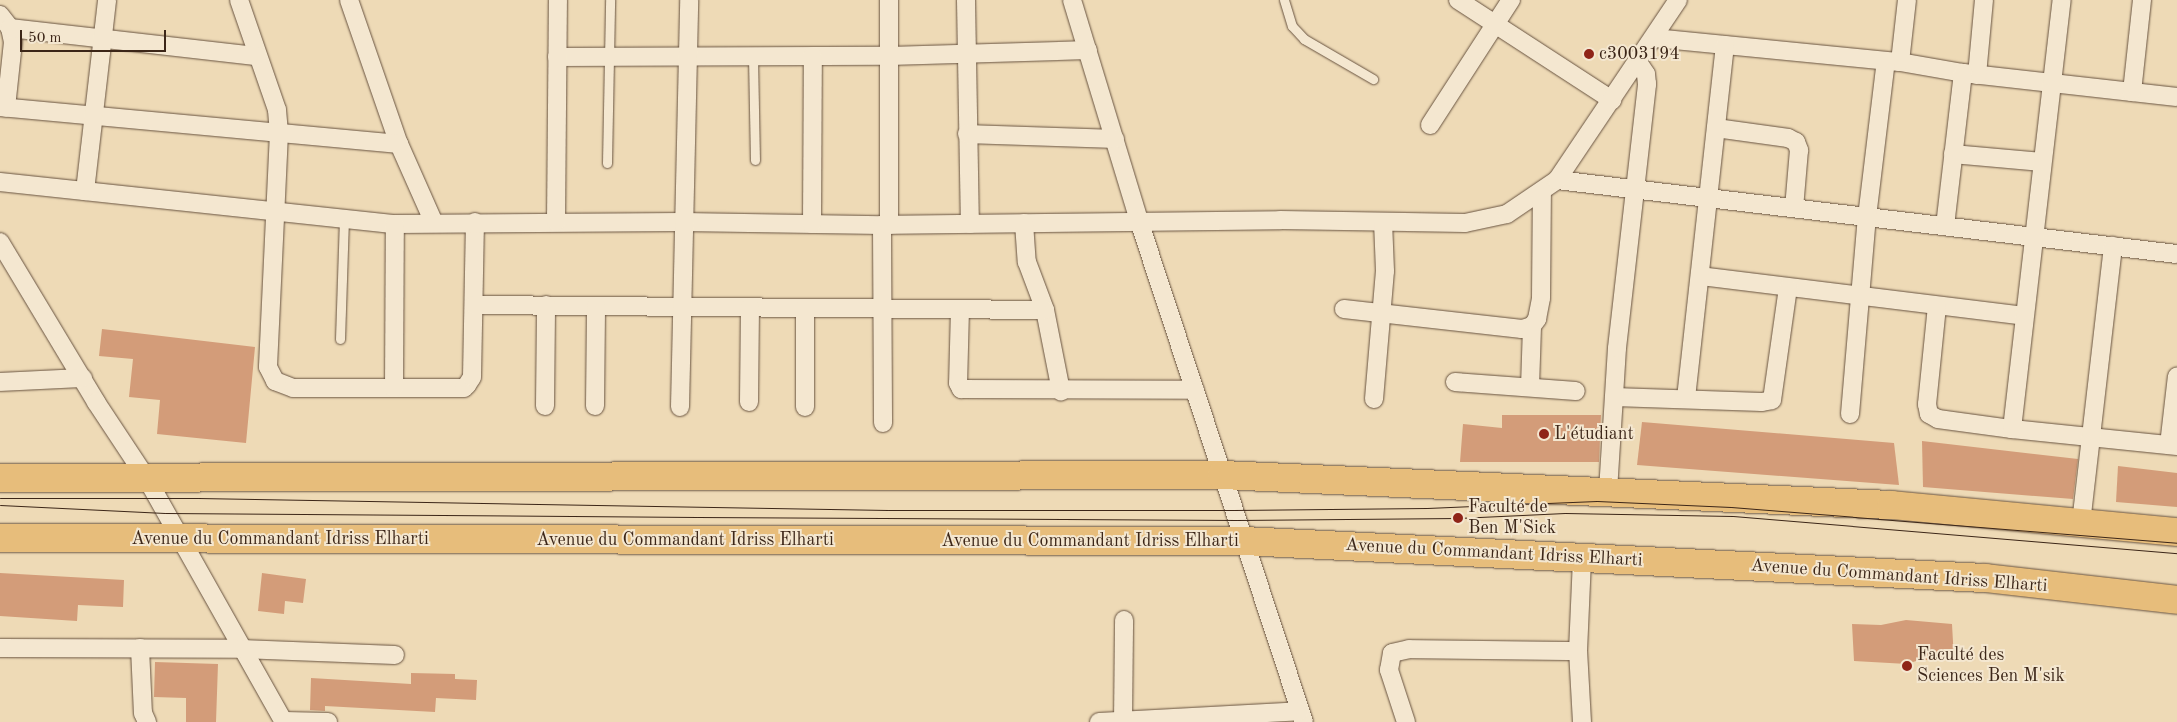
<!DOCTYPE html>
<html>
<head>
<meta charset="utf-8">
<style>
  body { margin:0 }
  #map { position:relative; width:2177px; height:722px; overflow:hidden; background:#eedab6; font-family:"Old Standard TT",serif }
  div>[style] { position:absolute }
  .building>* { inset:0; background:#d39c79 }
  .roads { filter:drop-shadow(0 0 1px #685340) drop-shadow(0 0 1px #685340) }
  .service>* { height:9px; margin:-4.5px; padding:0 4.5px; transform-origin:4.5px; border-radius:4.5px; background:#f4e7d0 }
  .minor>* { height:18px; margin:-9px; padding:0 9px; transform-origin:9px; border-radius:9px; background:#f4e7d0 }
  .primary>* { height:28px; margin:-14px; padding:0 14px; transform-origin:14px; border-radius:14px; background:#e7bd7b }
  .tram>* { height:1px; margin:-0.5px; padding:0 0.5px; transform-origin:0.5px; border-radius:0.5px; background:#3c2618 }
  .dots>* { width:14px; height:14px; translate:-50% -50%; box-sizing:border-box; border:2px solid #f4e7d0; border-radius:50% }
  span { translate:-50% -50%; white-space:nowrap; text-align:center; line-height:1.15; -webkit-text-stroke:4px #f4e7d0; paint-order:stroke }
  .poi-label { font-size:18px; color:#3c2618 }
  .left { translate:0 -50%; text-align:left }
  .street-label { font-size:18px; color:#3c2618 }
  .scale { position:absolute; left:20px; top:30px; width:146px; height:22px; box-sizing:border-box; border:2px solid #3c2618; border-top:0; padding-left:6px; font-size:15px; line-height:18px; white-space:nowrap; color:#3c2618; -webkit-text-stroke:4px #f4e7d0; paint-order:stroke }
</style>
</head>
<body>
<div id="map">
  <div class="building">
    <div style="clip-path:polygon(102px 329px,255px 347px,246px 443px,157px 434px,160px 400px,129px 397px,133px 359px,99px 356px)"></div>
    <div style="clip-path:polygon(1502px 415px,1601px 415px,1599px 462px,1460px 462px,1463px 424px,1502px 428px)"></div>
    <div style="clip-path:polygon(1642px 422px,1894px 443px,1899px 485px,1637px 465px)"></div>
    <div style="clip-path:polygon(1922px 441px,2078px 459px,2073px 499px,1923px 487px)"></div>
    <div style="clip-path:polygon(2118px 466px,2177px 473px,2177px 507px,2116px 502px)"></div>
    <div style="clip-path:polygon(0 573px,124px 580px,123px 607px,78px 605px,77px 621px,0 616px)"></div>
    <div style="clip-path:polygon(262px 573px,306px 579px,303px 603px,285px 601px,284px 614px,258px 611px)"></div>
    <div style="clip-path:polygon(1906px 620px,1952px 624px,1954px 660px,1919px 660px,1907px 664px,1854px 661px,1852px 624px,1881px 625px)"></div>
    <div style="clip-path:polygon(155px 662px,218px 664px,216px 722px,186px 722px,186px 698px,154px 697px)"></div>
    <div style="clip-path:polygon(411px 673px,455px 674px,455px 679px,477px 680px,476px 700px,436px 698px,435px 712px,325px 706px,325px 711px,310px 710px,311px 678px,411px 684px)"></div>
  </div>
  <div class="roads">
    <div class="service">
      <div style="left:1284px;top:0;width:27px;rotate:73deg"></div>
      <div style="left:1292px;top:26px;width:18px;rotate:47deg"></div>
      <div style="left:1304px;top:39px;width:80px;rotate:30.1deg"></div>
      <div style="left:753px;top:57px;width:103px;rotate:88.9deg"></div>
      <div style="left:607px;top:163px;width:163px;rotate:-88.9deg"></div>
      <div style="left:340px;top:339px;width:120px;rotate:-88.1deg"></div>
    </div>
    <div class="minor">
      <div style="left:239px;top:0;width:116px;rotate:70.9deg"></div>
      <div style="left:277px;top:110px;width:23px;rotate:85deg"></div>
      <div style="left:279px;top:133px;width:234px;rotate:92.7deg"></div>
      <div style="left:268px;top:367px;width:16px;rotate:63deg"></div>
      <div style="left:275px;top:381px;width:19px;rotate:21deg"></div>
      <div style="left:293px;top:388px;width:171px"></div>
      <div style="left:464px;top:388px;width:4px;rotate:-45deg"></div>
      <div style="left:467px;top:385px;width:9px;rotate:-58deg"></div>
      <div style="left:472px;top:377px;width:155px;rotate:-88.9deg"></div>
      <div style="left:349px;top:0;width:152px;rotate:70.9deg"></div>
      <div style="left:399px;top:144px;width:86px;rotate:66.1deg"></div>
      <div style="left:966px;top:0;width:224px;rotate:89deg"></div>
      <div style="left:1072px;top:0;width:231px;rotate:73.1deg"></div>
      <div style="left:1139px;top:221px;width:527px;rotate:71.77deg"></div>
      <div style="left:1458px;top:0;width:184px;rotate:33deg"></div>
      <div style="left:0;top:15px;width:16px;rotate:52deg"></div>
      <div style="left:10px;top:28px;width:14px;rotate:78deg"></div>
      <div style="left:13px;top:42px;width:66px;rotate:96.1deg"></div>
      <div style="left:10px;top:28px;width:249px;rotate:6.5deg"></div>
      <div style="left:1654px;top:38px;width:247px;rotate:5.6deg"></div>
      <div style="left:1900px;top:62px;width:64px;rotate:9.9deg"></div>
      <div style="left:1963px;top:73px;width:215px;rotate:6.4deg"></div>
      <div style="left:557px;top:57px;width:332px;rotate:-0.2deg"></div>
      <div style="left:889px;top:56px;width:199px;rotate:-1.7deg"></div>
      <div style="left:1900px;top:62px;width:62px;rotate:-83.6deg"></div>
      <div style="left:1977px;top:75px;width:75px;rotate:-84.7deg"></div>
      <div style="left:2132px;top:92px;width:93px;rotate:-83.8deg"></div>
      <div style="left:0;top:107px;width:401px;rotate:5.3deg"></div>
      <div style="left:1430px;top:125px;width:149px;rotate:-57.1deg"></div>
      <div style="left:1716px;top:128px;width:73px;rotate:7.9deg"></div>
      <div style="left:1788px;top:138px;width:9px;rotate:27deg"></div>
      <div style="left:1796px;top:142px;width:9px;rotate:69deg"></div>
      <div style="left:1799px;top:150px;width:58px;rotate:94.9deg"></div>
      <div style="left:967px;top:134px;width:148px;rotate:1.9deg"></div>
      <div style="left:1953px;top:154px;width:89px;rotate:5.1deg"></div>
      <div style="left:1557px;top:180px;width:624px;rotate:6.81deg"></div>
      <div style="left:0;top:182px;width:397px;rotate:6.1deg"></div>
      <div style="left:395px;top:224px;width:288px;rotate:-0.4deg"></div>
      <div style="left:683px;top:222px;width:199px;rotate:0.9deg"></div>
      <div style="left:882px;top:225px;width:398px;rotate:-0.7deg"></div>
      <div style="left:1280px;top:220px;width:185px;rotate:0.9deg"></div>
      <div style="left:1465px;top:223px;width:43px;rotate:-12.1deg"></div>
      <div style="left:1507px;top:214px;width:60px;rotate:-34.2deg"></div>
      <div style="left:1557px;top:180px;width:217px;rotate:-56.1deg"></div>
      <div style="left:85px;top:191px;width:192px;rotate:-83.4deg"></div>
      <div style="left:556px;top:222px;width:222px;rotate:-89.5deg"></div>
      <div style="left:1024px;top:223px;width:39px;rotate:86deg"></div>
      <div style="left:1027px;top:262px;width:51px;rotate:69.4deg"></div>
      <div style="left:1045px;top:310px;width:83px;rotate:78.8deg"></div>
      <div style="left:812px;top:224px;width:168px;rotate:-89.7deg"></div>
      <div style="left:882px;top:225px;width:198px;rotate:89.7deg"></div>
      <div style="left:889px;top:225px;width:225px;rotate:-90deg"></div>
      <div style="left:1945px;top:226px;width:154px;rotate:-83.3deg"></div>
      <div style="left:0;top:242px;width:187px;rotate:59deg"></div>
      <div style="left:96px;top:402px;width:92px;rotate:56.5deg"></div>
      <div style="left:147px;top:479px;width:279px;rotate:60.6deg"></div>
      <div style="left:1700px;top:276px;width:326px;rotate:7deg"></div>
      <div style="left:474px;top:305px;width:571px;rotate:0.5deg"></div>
      <div style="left:1937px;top:306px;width:99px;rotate:95.8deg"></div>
      <div style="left:1927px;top:404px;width:10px;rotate:79deg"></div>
      <div style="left:1929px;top:414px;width:10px;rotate:29deg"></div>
      <div style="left:1938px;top:419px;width:75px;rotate:7.7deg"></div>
      <div style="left:2012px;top:429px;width:166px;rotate:5.9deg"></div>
      <div style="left:960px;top:309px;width:74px;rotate:91.5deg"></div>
      <div style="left:958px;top:383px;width:7px;rotate:63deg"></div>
      <div style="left:961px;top:389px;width:234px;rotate:0.2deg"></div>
      <div style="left:1344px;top:309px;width:179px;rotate:6.4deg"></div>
      <div style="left:1522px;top:329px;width:10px;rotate:-17deg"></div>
      <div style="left:1532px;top:326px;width:9px;rotate:-54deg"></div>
      <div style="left:1537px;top:319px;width:21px;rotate:-79deg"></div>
      <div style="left:1541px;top:298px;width:107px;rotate:-89.5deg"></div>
      <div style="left:0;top:382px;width:83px;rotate:-2.8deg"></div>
      <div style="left:1455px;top:382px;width:121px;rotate:4.3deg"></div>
      <div style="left:1530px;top:387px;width:61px;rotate:-88.1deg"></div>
      <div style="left:394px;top:388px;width:164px;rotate:-89.7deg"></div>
      <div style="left:1614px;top:397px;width:148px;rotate:1.9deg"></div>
      <div style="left:1762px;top:402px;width:10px;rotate:-11deg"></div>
      <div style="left:1772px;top:400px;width:113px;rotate:-81.9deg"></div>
      <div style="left:1686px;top:398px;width:355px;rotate:-83.7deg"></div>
      <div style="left:1374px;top:399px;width:128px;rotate:-85.1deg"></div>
      <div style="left:1385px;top:271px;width:49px;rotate:-92.3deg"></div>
      <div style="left:749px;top:402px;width:95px;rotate:-89.4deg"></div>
      <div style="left:545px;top:406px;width:101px;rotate:-89.4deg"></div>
      <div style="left:595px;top:406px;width:100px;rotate:-89.4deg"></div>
      <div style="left:680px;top:407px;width:407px;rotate:-88.7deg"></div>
      <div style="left:805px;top:407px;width:99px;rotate:-90deg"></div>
      <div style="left:1850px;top:414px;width:198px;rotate:-85.1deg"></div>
      <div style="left:1867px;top:217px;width:157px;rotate:-83.1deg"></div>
      <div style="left:2012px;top:429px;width:432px;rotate:-83.4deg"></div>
      <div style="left:2169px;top:445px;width:69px;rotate:-83.4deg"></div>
      <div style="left:1608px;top:491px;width:143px;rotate:-86.4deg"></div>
      <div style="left:1617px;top:348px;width:266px;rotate:-83.5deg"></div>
      <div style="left:1647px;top:84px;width:10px;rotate:-96deg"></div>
      <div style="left:1646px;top:74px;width:14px;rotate:-124deg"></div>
      <div style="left:2081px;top:523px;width:279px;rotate:-83.4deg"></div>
      <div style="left:0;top:648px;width:241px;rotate:0.2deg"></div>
      <div style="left:241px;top:649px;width:154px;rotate:2.2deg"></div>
      <div style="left:140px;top:648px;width:65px;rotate:87.4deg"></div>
      <div style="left:143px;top:713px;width:10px;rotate:66deg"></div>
      <div style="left:284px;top:721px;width:44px;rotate:1.3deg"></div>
      <div style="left:1099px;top:722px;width:201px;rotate:-3.1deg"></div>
      <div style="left:1123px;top:722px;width:102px;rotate:-89.4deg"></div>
      <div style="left:1406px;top:722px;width:55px;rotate:-108.1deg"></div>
      <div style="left:1389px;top:670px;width:17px;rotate:-80deg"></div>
      <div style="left:1392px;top:653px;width:17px;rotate:-13deg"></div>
      <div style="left:1409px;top:649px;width:169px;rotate:0.7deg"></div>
      <div style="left:1582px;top:722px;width:71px;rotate:-93.2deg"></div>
      <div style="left:1578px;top:651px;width:93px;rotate:-87.5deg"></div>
    </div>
    <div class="primary">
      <div style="left:0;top:478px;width:1222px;rotate:-0.14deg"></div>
      <div style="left:1222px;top:475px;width:670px;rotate:2.57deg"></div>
      <div style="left:1891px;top:505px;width:287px;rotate:5.4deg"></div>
      <div style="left:0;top:538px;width:1244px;rotate:0.14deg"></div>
      <div style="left:1244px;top:541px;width:742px;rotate:2.86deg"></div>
      <div style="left:1985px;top:578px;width:193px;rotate:6.5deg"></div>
    </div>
  </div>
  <div class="tram">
    <div style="left:0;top:498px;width:198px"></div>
    <div style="left:198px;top:498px;width:690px;rotate:1deg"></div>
    <div style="left:888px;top:510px;width:346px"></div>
    <div style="left:1234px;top:510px;width:193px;rotate:-0.6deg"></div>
    <div style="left:1427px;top:508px;width:170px;rotate:-2.4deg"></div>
    <div style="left:1597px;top:501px;width:134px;rotate:2.6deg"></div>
    <div style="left:1731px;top:507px;width:447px;rotate:4.6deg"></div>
    <div style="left:0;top:505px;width:165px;rotate:2.8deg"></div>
    <div style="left:165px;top:513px;width:532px;rotate:0.43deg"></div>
    <div style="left:697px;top:517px;width:540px;rotate:0.32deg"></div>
    <div style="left:1237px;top:520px;width:221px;rotate:-0.5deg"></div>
    <div style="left:1458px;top:518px;width:107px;rotate:-2.7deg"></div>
    <div style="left:1565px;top:513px;width:168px;rotate:1deg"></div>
    <div style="left:1733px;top:516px;width:446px;rotate:4.8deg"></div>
  </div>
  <div class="dots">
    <div style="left:1589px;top:54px;background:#8f2418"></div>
    <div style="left:1544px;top:434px;background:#8f2418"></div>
    <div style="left:1458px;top:518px;background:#8f2418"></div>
    <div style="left:1907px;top:666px;background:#8f2418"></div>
  </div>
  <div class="poi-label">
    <span class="left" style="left:1599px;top:54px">c3003194</span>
    <span class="left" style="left:1554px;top:434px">L'étudiant</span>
    <span class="left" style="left:1468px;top:518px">Faculté de<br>Ben M'Sick</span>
    <span class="left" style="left:1917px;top:666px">Faculté des<br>Sciences Ben M'sik</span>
  </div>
  <div class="street-label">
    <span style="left:280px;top:539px">Avenue du Commandant Idriss Elharti</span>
    <span style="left:685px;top:540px">Avenue du Commandant Idriss Elharti</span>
    <span style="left:1090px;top:541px">Avenue du Commandant Idriss Elharti</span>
    <span style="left:1494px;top:553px;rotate:3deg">Avenue du Commandant Idriss Elharti</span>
    <span style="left:1899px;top:576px;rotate:4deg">Avenue du Commandant Idriss Elharti</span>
  </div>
  <div class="scale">50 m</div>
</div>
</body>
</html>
